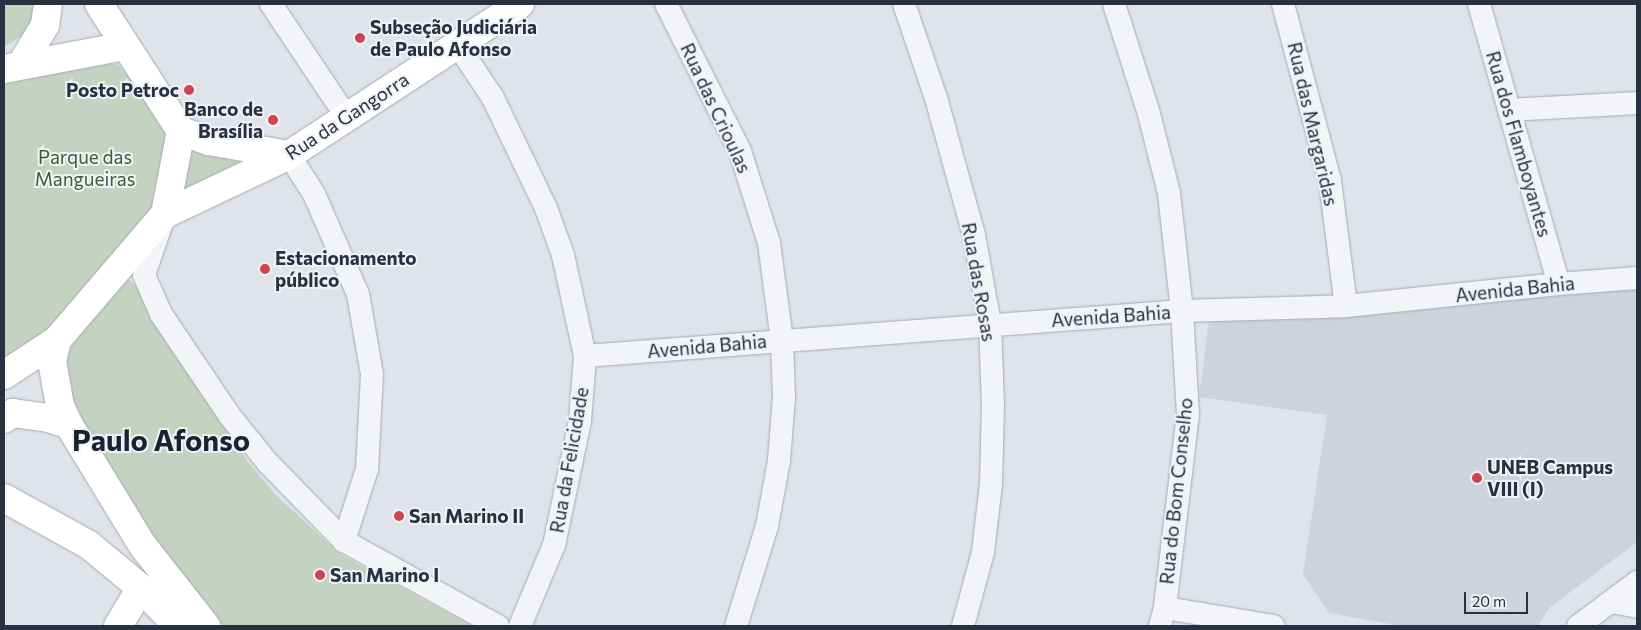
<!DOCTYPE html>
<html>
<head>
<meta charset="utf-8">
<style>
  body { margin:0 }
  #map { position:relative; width:1641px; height:630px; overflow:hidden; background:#e0e3e9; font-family:Commissioner,sans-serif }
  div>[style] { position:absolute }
  .built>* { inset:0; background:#ced2db }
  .green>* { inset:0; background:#c4d3c1 }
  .roads { filter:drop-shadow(0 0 1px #a5aab3) drop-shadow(0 0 1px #a5aab3) }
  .street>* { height:22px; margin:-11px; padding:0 11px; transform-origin:11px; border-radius:11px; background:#f3f4f7 }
  .secondary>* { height:28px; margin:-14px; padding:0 14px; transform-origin:14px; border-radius:14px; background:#fff }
  .dots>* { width:14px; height:14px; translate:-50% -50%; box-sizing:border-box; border:2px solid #eff2f7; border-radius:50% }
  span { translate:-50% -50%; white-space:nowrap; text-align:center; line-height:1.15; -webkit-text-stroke:4px #eff2f7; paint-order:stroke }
  .poi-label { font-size:19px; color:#283041; font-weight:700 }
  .left { translate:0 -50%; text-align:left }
  .right { translate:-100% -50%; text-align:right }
  .street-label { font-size:19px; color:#283041 }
  .park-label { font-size:19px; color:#3b5d35 }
  .town-label { font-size:29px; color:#1b2131; font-weight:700 }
  .frame { position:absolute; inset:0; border:5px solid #283041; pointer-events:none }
  .scale { position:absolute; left:1464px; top:592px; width:64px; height:22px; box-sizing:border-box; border:2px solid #283041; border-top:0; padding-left:6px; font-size:15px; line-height:18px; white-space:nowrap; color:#283041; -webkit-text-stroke:4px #eff2f7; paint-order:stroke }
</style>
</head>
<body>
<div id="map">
  <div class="built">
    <div style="clip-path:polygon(1637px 288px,1637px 542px,1549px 608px,1538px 626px,1401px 626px,1329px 613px,1303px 574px,1327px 415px,1199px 397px,1209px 320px)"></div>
  </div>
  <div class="green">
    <div style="clip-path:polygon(4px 4px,42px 4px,32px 30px,4px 47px)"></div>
    <div style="clip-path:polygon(4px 57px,97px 58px,120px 66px,186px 145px,259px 163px,211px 186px,45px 331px,4px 361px)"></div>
    <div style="clip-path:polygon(126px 277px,142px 292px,223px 425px,248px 462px,277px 496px,340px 554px,472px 626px,224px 626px,213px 617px,176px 576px,121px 490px,95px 441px,70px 401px,64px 348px)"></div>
  </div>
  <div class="roads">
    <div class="street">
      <div style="left:271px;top:4px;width:135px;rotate:56.2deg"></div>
      <div style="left:666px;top:4px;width:165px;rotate:63.3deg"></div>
      <div style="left:740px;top:151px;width:96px;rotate:72.5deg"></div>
      <div style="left:769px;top:243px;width:98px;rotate:82.4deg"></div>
      <div style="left:782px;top:340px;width:57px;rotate:88deg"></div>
      <div style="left:784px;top:397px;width:64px;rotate:94.5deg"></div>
      <div style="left:779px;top:461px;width:66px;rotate:100.5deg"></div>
      <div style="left:767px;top:526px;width:105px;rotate:107.2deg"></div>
      <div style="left:904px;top:4px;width:99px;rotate:71.2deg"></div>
      <div style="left:936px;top:98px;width:142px;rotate:74.5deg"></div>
      <div style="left:974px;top:235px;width:90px;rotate:79.8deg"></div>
      <div style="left:990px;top:324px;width:80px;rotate:87.9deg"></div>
      <div style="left:993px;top:404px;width:80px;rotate:91.4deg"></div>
      <div style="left:991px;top:484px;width:68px;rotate:96.7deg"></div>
      <div style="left:983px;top:552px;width:77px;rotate:105.1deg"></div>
      <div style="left:1114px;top:4px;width:115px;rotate:72.3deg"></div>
      <div style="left:1149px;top:114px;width:81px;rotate:75.8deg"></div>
      <div style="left:1169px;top:193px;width:119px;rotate:83.7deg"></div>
      <div style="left:1182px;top:311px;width:103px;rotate:86.7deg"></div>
      <div style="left:1188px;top:414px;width:195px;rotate:96.8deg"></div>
      <div style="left:1165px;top:608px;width:19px;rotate:106deg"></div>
      <div style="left:1283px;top:4px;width:183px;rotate:75.1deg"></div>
      <div style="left:1330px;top:181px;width:126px;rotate:82.7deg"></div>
      <div style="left:1479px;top:4px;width:291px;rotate:74.1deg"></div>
      <div style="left:457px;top:44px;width:65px;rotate:56.3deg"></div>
      <div style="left:493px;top:98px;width:122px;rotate:64.3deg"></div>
      <div style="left:546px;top:208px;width:50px;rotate:70.1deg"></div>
      <div style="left:563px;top:255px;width:103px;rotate:77.7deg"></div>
      <div style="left:585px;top:356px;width:65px;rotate:94.4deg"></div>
      <div style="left:580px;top:421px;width:127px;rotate:101.8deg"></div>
      <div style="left:554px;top:545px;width:88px;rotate:112.8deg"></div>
      <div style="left:1509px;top:110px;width:128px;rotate:-3.1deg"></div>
      <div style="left:289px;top:155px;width:46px;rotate:57.3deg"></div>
      <div style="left:314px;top:194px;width:109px;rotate:66.3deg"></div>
      <div style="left:358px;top:294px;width:81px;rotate:80.1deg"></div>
      <div style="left:372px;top:374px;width:95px;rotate:93deg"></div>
      <div style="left:367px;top:469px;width:76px;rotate:107.7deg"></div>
      <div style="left:163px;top:220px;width:58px;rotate:109.1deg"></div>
      <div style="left:144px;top:275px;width:43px;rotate:66.4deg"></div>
      <div style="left:161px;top:314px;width:122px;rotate:56deg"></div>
      <div style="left:229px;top:415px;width:60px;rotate:51deg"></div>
      <div style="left:267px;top:462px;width:110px;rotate:45.7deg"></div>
      <div style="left:344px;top:541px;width:176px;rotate:28.9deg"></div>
      <div style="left:585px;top:356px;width:599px;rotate:-4.31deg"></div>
      <div style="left:1182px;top:311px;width:164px;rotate:-1.7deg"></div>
      <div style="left:1346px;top:306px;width:214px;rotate:-5.9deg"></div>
      <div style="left:1559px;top:284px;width:78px;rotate:-4.4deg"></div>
      <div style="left:1612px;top:602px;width:25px;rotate:11deg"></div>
      <div style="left:1165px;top:608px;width:110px;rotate:9.4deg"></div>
      <div style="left:1578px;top:626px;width:74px;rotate:-36.7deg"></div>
    </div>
    <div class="secondary">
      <div style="left:99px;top:4px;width:151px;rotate:57.2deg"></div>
      <div style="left:21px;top:65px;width:47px;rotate:-59deg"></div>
      <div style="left:45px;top:25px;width:21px;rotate:-82deg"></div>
      <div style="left:4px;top:69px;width:123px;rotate:-10.8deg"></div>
      <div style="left:181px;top:131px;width:30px;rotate:20deg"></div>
      <div style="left:209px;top:141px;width:81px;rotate:9.9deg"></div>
      <div style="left:165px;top:214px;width:137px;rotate:-25.4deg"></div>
      <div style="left:289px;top:155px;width:276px;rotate:-33.2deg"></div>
      <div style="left:57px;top:340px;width:22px;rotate:103deg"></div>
      <div style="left:52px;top:361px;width:46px;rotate:79.9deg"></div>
      <div style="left:60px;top:406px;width:21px;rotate:65deg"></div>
      <div style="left:69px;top:425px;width:142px;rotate:58.6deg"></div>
      <div style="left:143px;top:546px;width:102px;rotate:51.8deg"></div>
      <div style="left:4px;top:375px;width:64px;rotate:-33.4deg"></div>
      <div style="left:57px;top:340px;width:166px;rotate:-49.4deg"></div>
      <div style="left:165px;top:214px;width:85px;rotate:-79.1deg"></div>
      <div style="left:4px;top:419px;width:11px;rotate:-34deg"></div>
      <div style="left:13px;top:413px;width:36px;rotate:8deg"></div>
      <div style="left:49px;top:418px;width:21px;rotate:19deg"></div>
      <div style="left:4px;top:498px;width:97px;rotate:28.9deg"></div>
      <div style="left:89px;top:545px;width:67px;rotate:39.6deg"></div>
      <div style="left:141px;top:588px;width:53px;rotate:45.8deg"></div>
      <div style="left:118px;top:626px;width:44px;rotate:-58.8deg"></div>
    </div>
  </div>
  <div class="dots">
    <div style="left:360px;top:38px;background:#d04351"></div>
    <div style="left:189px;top:90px;background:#d04351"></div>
    <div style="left:273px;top:120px;background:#d04351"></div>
    <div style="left:265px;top:269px;background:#d04351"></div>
    <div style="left:1477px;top:478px;background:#d04351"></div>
    <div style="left:399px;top:516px;background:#d04351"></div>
    <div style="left:320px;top:575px;background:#d04351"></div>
  </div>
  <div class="poi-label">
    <span class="left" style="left:370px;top:38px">Subseção Judiciária<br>de Paulo Afonso</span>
    <span class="right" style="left:179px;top:90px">Posto Petroc</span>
    <span class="right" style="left:263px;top:120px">Banco de<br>Brasília</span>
    <span class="left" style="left:275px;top:269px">Estacionamento<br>público</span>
    <span class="left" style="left:1487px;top:478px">UNEB Campus<br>VIII (I)</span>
    <span class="left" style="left:409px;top:516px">San Marino II</span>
    <span class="left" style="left:330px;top:575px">San Marino I</span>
  </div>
  <div class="street-label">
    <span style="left:716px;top:108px;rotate:65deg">Rua das Crioulas</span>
    <span style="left:347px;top:116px;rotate:-33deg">Rua da Gangorra</span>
    <span style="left:1313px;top:124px;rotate:77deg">Rua das Margaridas</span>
    <span style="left:1519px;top:144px;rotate:74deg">Rua dos Flamboyantes</span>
    <span style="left:979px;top:282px;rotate:80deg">Rua das Rosas</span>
    <span style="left:1515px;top:289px;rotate:-6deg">Avenida Bahia</span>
    <span style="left:1111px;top:316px;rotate:-4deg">Avenida Bahia</span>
    <span style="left:707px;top:346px;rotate:-5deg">Avenida Bahia</span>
    <span style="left:569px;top:460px;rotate:-80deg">Rua da Felicidade</span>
    <span style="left:1176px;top:491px;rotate:-84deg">Rua do Bom Conselho</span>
  </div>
  <div class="park-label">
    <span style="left:85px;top:168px">Parque das<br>Mangueiras</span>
  </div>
  <div class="town-label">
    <span style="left:161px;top:440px">Paulo Afonso</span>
  </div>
  <div class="frame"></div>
  <div class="scale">20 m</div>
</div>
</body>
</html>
